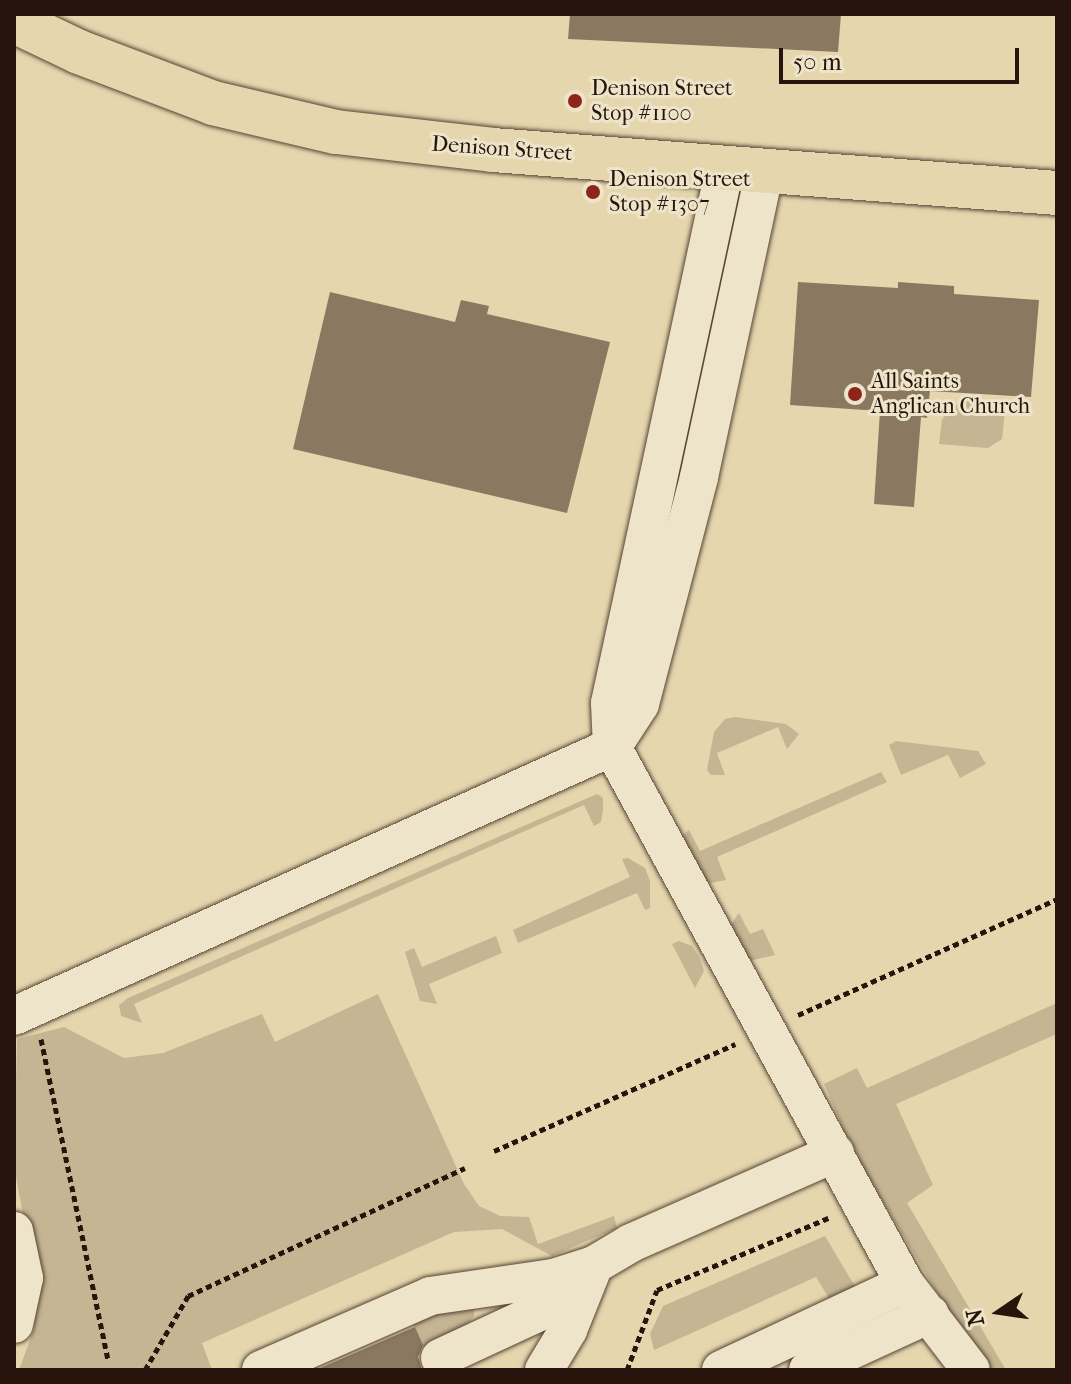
<!DOCTYPE html>
<html>
<head>
<meta charset="utf-8">
<style>
  body { margin:0 }
  #map { position:relative; width:1071px; height:1384px; overflow:hidden; background:#e5d6ae; font-family:"IM FELL French Canon",serif }
  div>[style] { position:absolute }
  .green>* { inset:0; background:#c5b592 }
  .building>* { inset:0; background:#8a7960 }
  .path>* { height:5px; margin-top:-2.5px; transform-origin:0; background:repeating-linear-gradient(90deg,#27140c 0 6px,transparent 0 10px) }
  .roads { filter:drop-shadow(0 0 2px #564434) drop-shadow(0 0 2px #564434) }
  .minor>* { height:38px; margin:-19px; padding:0 19px; transform-origin:19px; border-radius:19px; background:#eee4ca }
  .major>* { height:44px; margin:-22px; padding:0 22px; transform-origin:22px; border-radius:22px; background:#e5d6ae }
  .dots>* { width:22px; height:22px; translate:-50% -50%; box-sizing:border-box; border:4px solid #eee4ca; border-radius:50% }
  span { translate:-50% -50%; white-space:nowrap; text-align:center; line-height:1.15; -webkit-text-stroke:6px #eee4ca; paint-order:stroke }
  .poi-label { font-size:22px; color:#27140c }
  .left { translate:0 -50%; text-align:left }
  .street-label { font-size:22px; color:#27140c }
  .frame { position:absolute; inset:0; border:16px solid #27140c; pointer-events:none }
  .north { position:absolute; left:959px; top:1272px; width:80px; height:80px; -webkit-text-stroke:6px #eee4ca; paint-order:stroke; rotate:257deg; font-size:22px; font-weight:700; line-height:32px; text-align:center; color:#27140c }
  .north::after { content:''; display:block; margin:auto; width:28px; height:36px; background:#27140c; clip-path:polygon(50% 0,100% 100%,50% 72%,0 100%) }
  .scale { position:absolute; left:779px; top:48px; width:240px; height:36px; box-sizing:border-box; border:4px solid #27140c; border-top:0; padding-left:10px; font-size:24px; line-height:28px; white-space:nowrap; color:#27140c; -webkit-text-stroke:6px #eee4ca; paint-order:stroke }
</style>
</head>
<body>
<div id="map">
  <div class="green">
    <div style="clip-path:polygon(962px 400px,990px 402px,1005px 410px,1002px 439px,988px 448px,939px 444px,942px 419px)"></div>
    <div style="clip-path:polygon(735px 717px,786px 724px,799px 734px,787px 749px,778px 727px,717px 753px,725px 775px,711px 775px,707px 770px,714px 732px,725px 719px)"></div>
    <div style="clip-path:polygon(896px 741px,978px 751px,986px 764px,960px 778px,948px 755px,901px 775px,889px 745px)"></div>
    <div style="clip-path:polygon(881px 772px,887px 782px,717px 857px,726px 880px,705px 884px,681px 836px,689px 830px,700px 851px)"></div>
    <div style="clip-path:polygon(597px 794px,603px 798px,603px 810px,601px 822px,594px 826px,584px 805px,134px 1004px,142px 1023px,121px 1016px,119px 1005px,128px 998px)"></div>
    <div style="clip-path:polygon(628px 858px,645px 868px,650px 881px,650px 908px,645px 910px,637px 893px,518px 943px,513px 930px,630px 877px,622px 859px)"></div>
    <div style="clip-path:polygon(739px 913px,750px 934px,763px 929px,775px 955px,749px 961px,729px 927px)"></div>
    <div style="clip-path:polygon(496px 936px,502px 953px,429px 984px,437px 1004px,420px 1001px,405px 952px,414px 948px,422px 967px)"></div>
    <div style="clip-path:polygon(679px 941px,692px 946px,700px 958px,704px 971px,695px 988px,672px 944px)"></div>
    <div style="clip-path:polygon(378px 994px,464px 1184px,479px 1206px,500px 1216px,529px 1217px,538px 1244px,614px 1216px,617px 1228px,552px 1256px,502px 1229px,454px 1232px,202px 1343px,212px 1370px,19px 1370px,34px 1329px,38px 1295px,14px 1166px,17px 1039px,64px 1027px,124px 1058px,163px 1053px,262px 1014px,275px 1042px)"></div>
    <div style="clip-path:polygon(1057px 1003px,1057px 1034px,896px 1104px,933px 1185px,907px 1203px,1006px 1370px,983px 1370px,853px 1151px,824px 1084px,857px 1068px,867px 1088px)"></div>
    <div style="clip-path:polygon(825px 1236px,857px 1290px,830px 1300px,816px 1277px,654px 1350px,650px 1334px,663px 1306px)"></div>
    <div style="clip-path:polygon(474px 1301px,474px 1316px,463px 1329px,424px 1348px,412px 1321px)"></div>
  </div>
  <div class="building">
    <div style="clip-path:polygon(570px 14px,841px 14px,838px 52px,568px 39px)"></div>
    <div style="clip-path:polygon(798px 282px,898px 288px,898px 282px,954px 286px,954px 294px,1039px 300px,1031px 397px,930px 391px,927px 418px,921px 417px,914px 507px,874px 504px,880px 411px,790px 405px)"></div>
    <div style="clip-path:polygon(330px 292px,455px 322px,461px 300px,489px 306px,487px 314px,610px 342px,567px 513px,293px 449px)"></div>
    <div style="clip-path:polygon(415px 1327px,423px 1345px,418px 1357px,422px 1370px,316px 1370px)"></div>
  </div>
  <div class="path">
    <div style="left:798px;top:1015px;width:284px;rotate:-24.1deg"></div>
    <div style="left:41px;top:1039px;width:328px;rotate:78.2deg"></div>
    <div style="left:494px;top:1151px;width:264px;rotate:-23.9deg"></div>
    <div style="left:145px;top:1370px;width:86px;rotate:-59.8deg"></div>
    <div style="left:188px;top:1296px;width:305px;rotate:-24.8deg"></div>
    <div style="left:627px;top:1370px;width:85px;rotate:-69.4deg"></div>
    <div style="left:657px;top:1290px;width:186px;rotate:-22.8deg"></div>
  </div>
  <div class="roads">
    <div class="minor">
      <div style="left:725px;top:167px;width:548px;rotate:102.11deg"></div>
      <div style="left:610px;top:703px;width:44px;rotate:87.4deg"></div>
      <div style="left:612px;top:747px;width:612px;rotate:61.38deg"></div>
      <div style="left:905px;top:1284px;width:108px;rotate:52.5deg"></div>
      <div style="left:14px;top:1016px;width:656px;rotate:-24.22deg"></div>
      <div style="left:612px;top:747px;width:51px;rotate:-56.9deg"></div>
      <div style="left:640px;top:704px;width:235px;rotate:-75.4deg"></div>
      <div style="left:699px;top:477px;width:314px;rotate:-77.9deg"></div>
      <div style="left:14px;top:1231px;width:48px;rotate:78deg"></div>
      <div style="left:24px;top:1278px;width:47px;rotate:102.3deg"></div>
      <div style="left:440px;top:1358px;width:154px;rotate:-24.9deg"></div>
      <div style="left:261px;top:1370px;width:184px;rotate:-23.6deg"></div>
      <div style="left:430px;top:1296px;width:124px;rotate:-8.3deg"></div>
      <div style="left:553px;top:1278px;width:43px;rotate:-17.6deg"></div>
      <div style="left:544px;top:1370px;width:47px;rotate:-59deg"></div>
      <div style="left:568px;top:1330px;width:70px;rotate:-68.2deg"></div>
      <div style="left:594px;top:1265px;width:43px;rotate:-30.7deg"></div>
      <div style="left:631px;top:1243px;width:223px;rotate:-23.8deg"></div>
      <div style="left:721px;top:1370px;width:203px;rotate:-25.1deg"></div>
      <div style="left:808px;top:1370px;width:134px;rotate:-24.7deg"></div>
    </div>
    <div class="major">
      <div style="left:14px;top:21px;width:72px;rotate:25.5deg"></div>
      <div style="left:79px;top:52px;width:143px;rotate:20.8deg"></div>
      <div style="left:213px;top:103px;width:126px;rotate:13.3deg"></div>
      <div style="left:336px;top:132px;width:158px;rotate:6.5deg"></div>
      <div style="left:493px;top:150px;width:566px;rotate:4.36deg"></div>
    </div>
  </div>
  <div class="dots">
    <div style="left:575px;top:101px;background:#8f2418"></div>
    <div style="left:593px;top:192px;background:#8f2418"></div>
    <div style="left:855px;top:394px;background:#8f2418"></div>
  </div>
  <div class="poi-label">
    <span class="left" style="left:591px;top:101px">Denison Street<br>Stop #1100</span>
    <span class="left" style="left:609px;top:192px">Denison Street<br>Stop #1307</span>
    <span class="left" style="left:871px;top:394px">All Saints<br>Anglican Church</span>
  </div>
  <div class="street-label">
    <span style="left:502px;top:149px;rotate:4deg">Denison Street</span>
  </div>
  <div class="frame"></div>
  <div class="north">N</div>
  <div class="scale">50 m</div>
</div>
</body>
</html>
